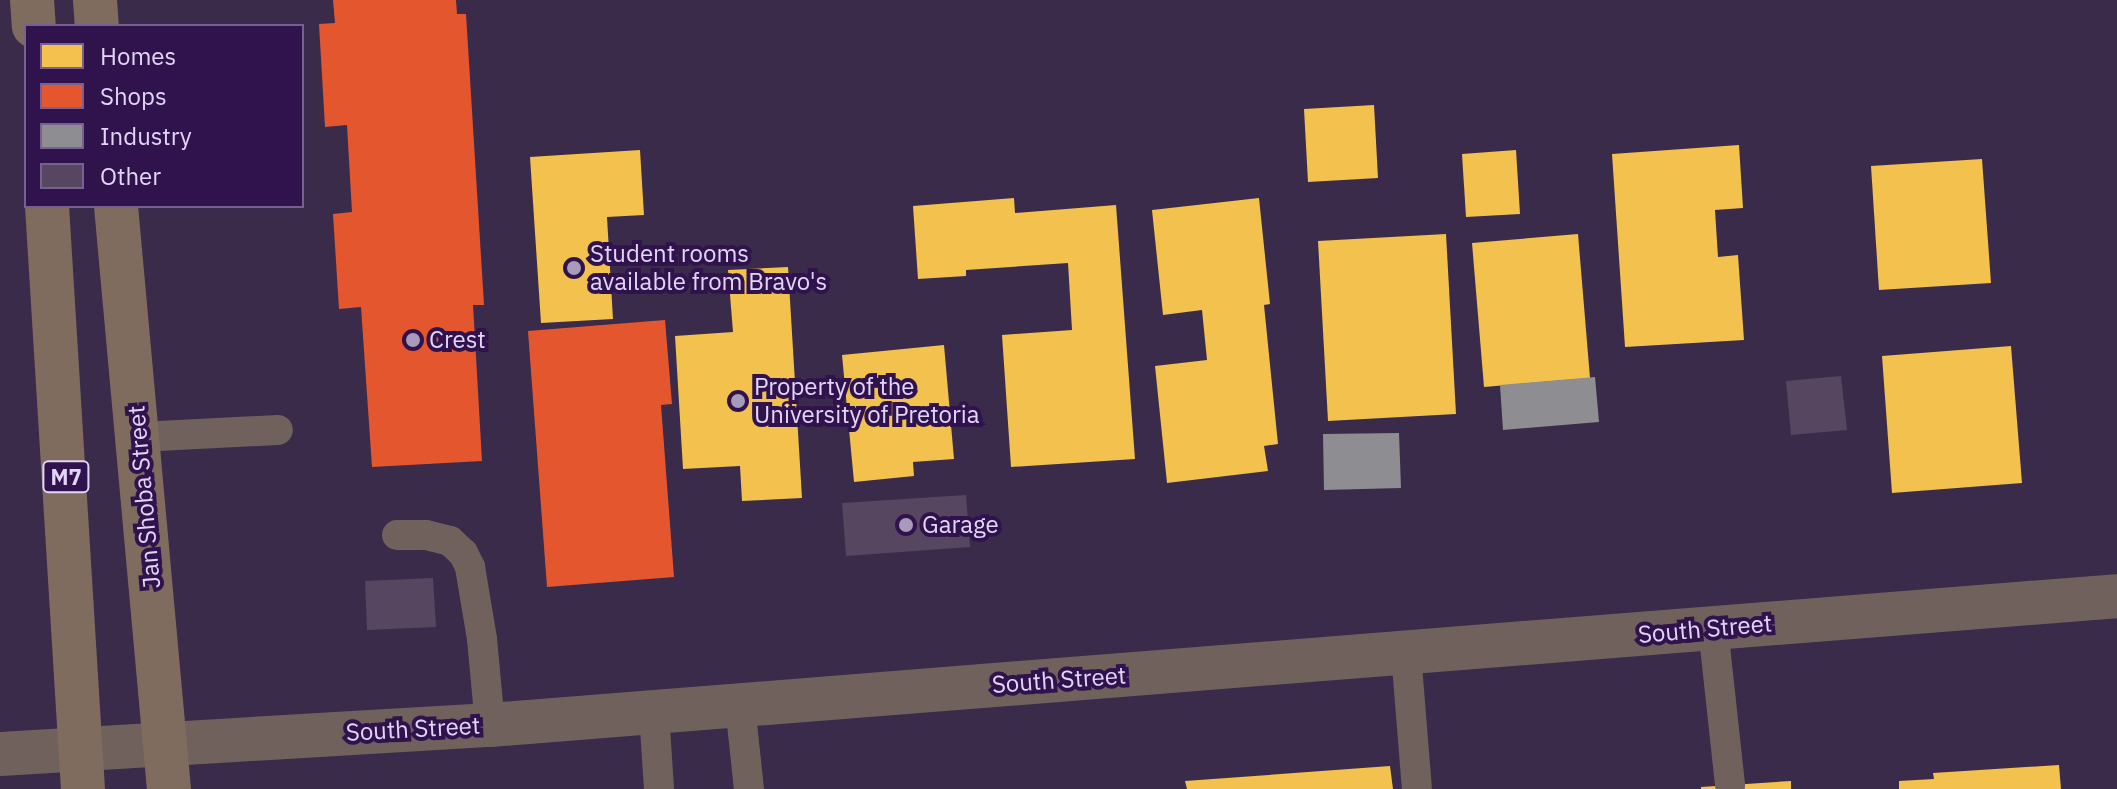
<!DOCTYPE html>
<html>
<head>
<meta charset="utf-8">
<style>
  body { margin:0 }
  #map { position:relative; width:2117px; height:789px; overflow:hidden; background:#3b2b4b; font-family:"IBM Plex Sans",sans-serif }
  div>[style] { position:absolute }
  .homes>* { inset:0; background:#f2c14e }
  .shops>* { inset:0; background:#e4572e }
  .industry>* { inset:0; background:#8d8d92 }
  .building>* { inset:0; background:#564660 }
  .service>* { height:30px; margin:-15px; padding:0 15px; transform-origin:15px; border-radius:15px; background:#70615d }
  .minor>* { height:44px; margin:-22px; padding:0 22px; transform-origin:22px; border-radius:22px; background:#70615d }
  .primary>* { height:44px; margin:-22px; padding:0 22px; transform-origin:22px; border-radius:22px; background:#7f6c5f }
  .dots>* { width:22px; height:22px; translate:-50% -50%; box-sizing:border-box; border:4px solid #30134d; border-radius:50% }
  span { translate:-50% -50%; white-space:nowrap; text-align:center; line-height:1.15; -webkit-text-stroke:8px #30134d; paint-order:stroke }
  .shield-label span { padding:2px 6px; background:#30134d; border:2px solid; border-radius:6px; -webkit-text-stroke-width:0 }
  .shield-label { font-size:22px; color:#e2d5f8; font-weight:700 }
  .poi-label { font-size:24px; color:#e2d5f8 }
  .left { translate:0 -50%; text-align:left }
  .street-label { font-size:24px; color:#e2d5f8 }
  .legend { position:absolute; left:24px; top:24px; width:280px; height:184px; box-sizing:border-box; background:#30134d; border:2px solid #776191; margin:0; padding:10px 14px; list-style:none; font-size:24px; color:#e2d5f8 }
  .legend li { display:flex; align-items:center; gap:16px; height:40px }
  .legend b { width:40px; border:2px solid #776191 }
</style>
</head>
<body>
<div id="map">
  <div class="homes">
    <div style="clip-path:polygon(1374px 105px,1378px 178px,1308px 182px,1304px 109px)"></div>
    <div style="clip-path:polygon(1739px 145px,1743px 208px,1715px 210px,1718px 257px,1738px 255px,1744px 340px,1625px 347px,1612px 154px)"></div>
    <div style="clip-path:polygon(640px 150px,644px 215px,607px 217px,613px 319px,541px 323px,530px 157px)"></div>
    <div style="clip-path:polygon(1516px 150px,1520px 214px,1466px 217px,1462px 154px)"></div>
    <div style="clip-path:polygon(1982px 159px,1991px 283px,1879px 290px,1871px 166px)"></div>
    <div style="clip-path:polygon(1014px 198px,1015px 213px,1116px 205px,1135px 459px,1011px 467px,1002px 335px,1072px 330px,1068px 263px,966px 270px,966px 276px,918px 279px,913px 206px)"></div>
    <div style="clip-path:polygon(1259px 198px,1270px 304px,1264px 305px,1278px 444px,1264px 446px,1268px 471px,1167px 483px,1155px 366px,1207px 360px,1202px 310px,1163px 315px,1152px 210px)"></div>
    <div style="clip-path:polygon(1446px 234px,1456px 414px,1328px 421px,1318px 241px)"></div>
    <div style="clip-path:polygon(1578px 234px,1590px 378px,1484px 387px,1472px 243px)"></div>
    <div style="clip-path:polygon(788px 267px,802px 498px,742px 501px,740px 466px,683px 469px,675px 336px,733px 332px,728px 270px)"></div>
    <div style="clip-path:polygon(944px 345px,954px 459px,913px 462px,914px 476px,854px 482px,842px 355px)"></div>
    <div style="clip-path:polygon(2011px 346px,2022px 483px,1892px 493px,1882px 356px)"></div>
    <div style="clip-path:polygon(2059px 765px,2061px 789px,1899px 789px,1899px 781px,1934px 779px,1933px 773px)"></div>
    <div style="clip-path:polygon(1390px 766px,1393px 789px,1187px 789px,1185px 781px)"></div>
    <div style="clip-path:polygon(1791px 781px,1791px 789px,1701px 789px,1701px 787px)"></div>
  </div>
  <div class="shops">
    <div style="clip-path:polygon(333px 0,456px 0,457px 14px,466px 14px,484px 305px,473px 305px,482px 461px,372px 467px,361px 307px,339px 309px,333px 214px,352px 212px,347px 125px,325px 127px,319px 24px,335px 23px)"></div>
    <div style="clip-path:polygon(665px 320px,672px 404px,661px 405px,674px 577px,547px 587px,528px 331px)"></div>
  </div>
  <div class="industry">
    <div style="clip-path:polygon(1595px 377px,1599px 422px,1503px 430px,1500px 385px)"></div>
    <div style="clip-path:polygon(1399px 433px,1401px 488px,1324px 490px,1323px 434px)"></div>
  </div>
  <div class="building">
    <div style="clip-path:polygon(1841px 376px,1847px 430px,1791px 435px,1786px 381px)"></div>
    <div style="clip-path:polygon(966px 495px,970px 547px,846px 556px,842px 503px)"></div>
    <div style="clip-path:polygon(433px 578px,436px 627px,367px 630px,365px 581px)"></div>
  </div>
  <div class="service">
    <div style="left:139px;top:437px;width:139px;rotate:-2.9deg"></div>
    <div style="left:397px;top:535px;width:29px"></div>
    <div style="left:426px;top:535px;width:25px;rotate:14deg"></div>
    <div style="left:450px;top:541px;width:18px;rotate:43deg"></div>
    <div style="left:463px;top:553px;width:16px;rotate:63deg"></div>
    <div style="left:470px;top:567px;width:73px;rotate:80.5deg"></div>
    <div style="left:482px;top:639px;width:86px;rotate:84.7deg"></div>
    <div style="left:1713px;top:628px;width:158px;rotate:83.8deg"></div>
    <div style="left:1406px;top:653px;width:136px;rotate:85.4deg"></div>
    <div style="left:740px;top:705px;width:84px;rotate:83.9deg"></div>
    <div style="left:654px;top:713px;width:76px;rotate:86.2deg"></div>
  </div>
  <div class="minor">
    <div style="left:0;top:754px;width:491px;rotate:-3.4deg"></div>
    <div style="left:490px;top:725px;width:1632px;rotate:-4.53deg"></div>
  </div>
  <div class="primary">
    <div style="left:32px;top:0;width:26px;rotate:86deg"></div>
    <div style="left:95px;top:0;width:26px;rotate:86deg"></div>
    <div style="left:47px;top:206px;width:584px;rotate:86.47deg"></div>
    <div style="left:116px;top:206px;width:585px;rotate:84.81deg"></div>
  </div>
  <div class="dots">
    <div style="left:574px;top:268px;background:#a89abb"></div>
    <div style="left:413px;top:340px;background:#a89abb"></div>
    <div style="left:738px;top:401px;background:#a89abb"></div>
    <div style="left:906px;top:525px;background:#a89abb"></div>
  </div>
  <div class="shield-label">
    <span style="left:66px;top:477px">M7</span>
  </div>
  <div class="poi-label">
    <span class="left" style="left:590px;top:268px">Student rooms<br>available from Bravo's</span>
    <span class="left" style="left:429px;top:340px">Crest</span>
    <span class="left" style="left:754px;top:401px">Property of the<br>University of Pretoria</span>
    <span class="left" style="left:922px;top:525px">Garage</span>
  </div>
  <div class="street-label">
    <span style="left:144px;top:497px;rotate:-95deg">Jan Shoba Street</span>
    <span style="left:1705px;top:629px;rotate:-5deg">South Street</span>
    <span style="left:1059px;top:680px;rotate:-4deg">South Street</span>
    <span style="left:413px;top:729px;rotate:-3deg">South Street</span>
  </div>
  <ul class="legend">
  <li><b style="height:22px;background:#f2c14e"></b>Homes</li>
  <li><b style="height:22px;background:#e4572e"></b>Shops</li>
  <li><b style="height:22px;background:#8d8d92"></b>Industry</li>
  <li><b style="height:22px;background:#564660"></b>Other</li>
  </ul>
</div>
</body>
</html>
